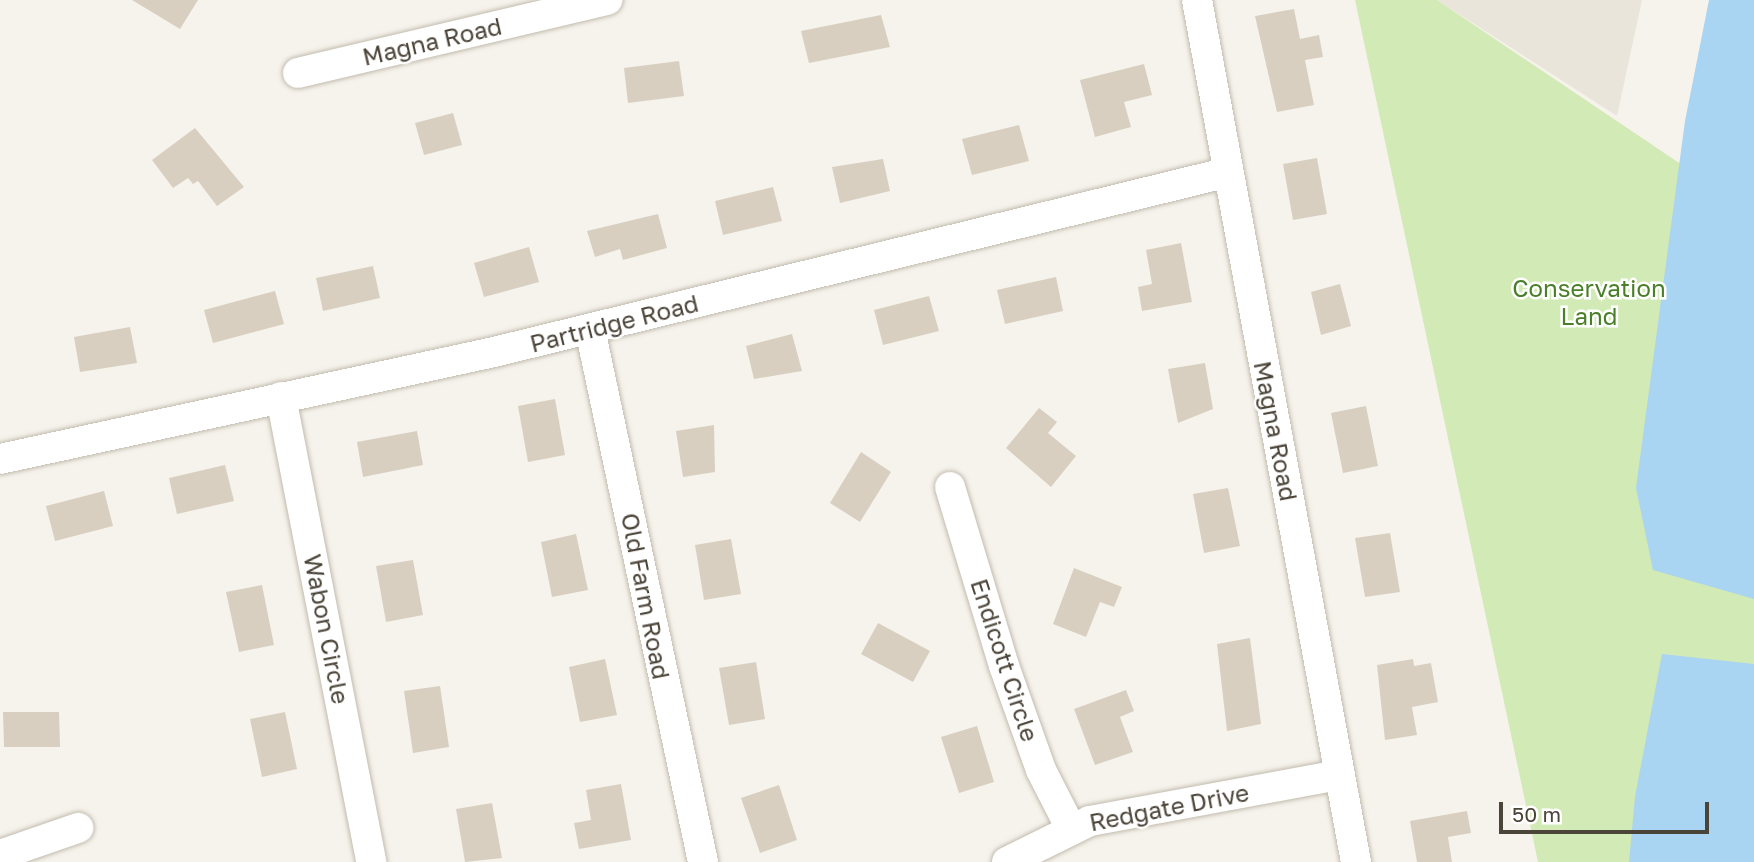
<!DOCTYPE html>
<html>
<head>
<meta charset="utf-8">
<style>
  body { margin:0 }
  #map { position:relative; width:1754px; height:862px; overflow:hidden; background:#f6f3ec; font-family:"Golos Text",sans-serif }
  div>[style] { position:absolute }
  .residential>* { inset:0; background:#eae5da }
  .green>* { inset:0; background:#d2eab5 }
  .water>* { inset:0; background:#a9d4f2 }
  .building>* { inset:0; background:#d8cfc1 }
  .roads { filter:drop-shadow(0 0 2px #c2bbae) drop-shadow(0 0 2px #c2bbae) }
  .minor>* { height:30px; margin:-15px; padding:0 15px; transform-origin:15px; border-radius:15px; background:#fff }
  span { translate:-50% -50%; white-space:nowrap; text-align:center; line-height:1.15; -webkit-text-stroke:5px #fff; paint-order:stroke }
  .street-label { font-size:24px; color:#4b4439 }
  .park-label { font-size:24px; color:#4a7f2a }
  .scale { position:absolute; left:1499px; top:802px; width:210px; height:32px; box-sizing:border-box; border:4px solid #4b4439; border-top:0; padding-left:9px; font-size:21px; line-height:24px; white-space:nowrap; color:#4b4439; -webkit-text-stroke:5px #fff; paint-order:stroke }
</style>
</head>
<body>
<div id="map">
  <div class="residential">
    <div style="clip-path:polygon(1437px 0,1642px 0,1617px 116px)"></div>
  </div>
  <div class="green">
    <div style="clip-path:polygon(1355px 0,1437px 0,1697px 175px,1754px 81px,1754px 862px,1538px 862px)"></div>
  </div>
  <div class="water">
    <div style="clip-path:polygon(1709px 0,1754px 0,1754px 599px,1653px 570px,1636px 488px,1685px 121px)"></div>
    <div style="clip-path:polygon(1662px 654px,1754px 664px,1754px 862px,1629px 862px,1635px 797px)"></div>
  </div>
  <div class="building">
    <div style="clip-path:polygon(132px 0,198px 0,180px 29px)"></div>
    <div style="clip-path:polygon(1294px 9px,1300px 39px,1319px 35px,1323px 57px,1305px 60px,1314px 105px,1277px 112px,1255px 16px)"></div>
    <div style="clip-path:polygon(881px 15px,890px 47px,809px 63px,801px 31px)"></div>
    <div style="clip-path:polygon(679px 61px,684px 96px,628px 103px,624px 68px)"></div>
    <div style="clip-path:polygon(1144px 64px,1152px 95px,1124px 102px,1131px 127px,1095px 137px,1080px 80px)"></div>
    <div style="clip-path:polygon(453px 113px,462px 145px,424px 155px,415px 123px)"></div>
    <div style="clip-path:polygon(1019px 125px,1029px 161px,972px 175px,962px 139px)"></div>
    <div style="clip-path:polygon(195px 128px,244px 187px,217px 206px,198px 181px,193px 184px,188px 178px,173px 188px,152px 160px)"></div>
    <div style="clip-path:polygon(1317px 158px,1327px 214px,1293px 220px,1283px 164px)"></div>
    <div style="clip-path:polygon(883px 159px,890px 191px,840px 203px,832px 167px)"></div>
    <div style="clip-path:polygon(773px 187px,782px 221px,723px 235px,715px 201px)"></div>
    <div style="clip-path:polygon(658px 214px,667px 248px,623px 260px,620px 249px,595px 257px,587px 231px)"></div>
    <div style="clip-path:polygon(1181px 243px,1192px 302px,1142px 311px,1138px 287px,1152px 284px,1146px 250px)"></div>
    <div style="clip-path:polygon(529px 247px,539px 282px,484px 297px,474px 263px)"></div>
    <div style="clip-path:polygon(373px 266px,380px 298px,323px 311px,316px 278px)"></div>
    <div style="clip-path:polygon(1056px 277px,1063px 311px,1005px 324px,997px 290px)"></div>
    <div style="clip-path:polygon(1340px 284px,1351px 326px,1321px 335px,1311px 292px)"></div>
    <div style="clip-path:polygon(275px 291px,284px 324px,213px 343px,204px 310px)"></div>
    <div style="clip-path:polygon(929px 296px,939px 331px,883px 345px,874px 310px)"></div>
    <div style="clip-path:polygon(130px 327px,137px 363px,80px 372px,74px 337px)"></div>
    <div style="clip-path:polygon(792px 334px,802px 371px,754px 379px,746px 346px)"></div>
    <div style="clip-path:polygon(1205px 363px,1213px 409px,1178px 423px,1168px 369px)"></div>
    <div style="clip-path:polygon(555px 399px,565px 455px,528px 462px,518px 406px)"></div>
    <div style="clip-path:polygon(1366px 406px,1378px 466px,1343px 473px,1331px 413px)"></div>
    <div style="clip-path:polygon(1039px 408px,1057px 422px,1048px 433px,1076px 456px,1051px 487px,1006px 448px)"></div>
    <div style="clip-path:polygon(714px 425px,715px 472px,683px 477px,676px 431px)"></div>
    <div style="clip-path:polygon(417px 431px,423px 465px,363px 477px,357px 442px)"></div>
    <div style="clip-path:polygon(861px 452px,891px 472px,860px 522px,830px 503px)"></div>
    <div style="clip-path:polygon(225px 465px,234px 501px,177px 514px,169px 478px)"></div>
    <div style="clip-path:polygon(1228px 488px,1240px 546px,1204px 553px,1193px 494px)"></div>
    <div style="clip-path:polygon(104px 491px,113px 526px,55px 541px,46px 506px)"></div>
    <div style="clip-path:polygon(1390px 533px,1400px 592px,1365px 597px,1355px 538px)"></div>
    <div style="clip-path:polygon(576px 534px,588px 590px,552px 597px,541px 542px)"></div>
    <div style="clip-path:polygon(731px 539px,741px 594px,704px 600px,695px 545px)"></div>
    <div style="clip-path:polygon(413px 560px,423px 615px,386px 622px,376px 566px)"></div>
    <div style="clip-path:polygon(1074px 568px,1122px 587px,1114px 607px,1100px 602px,1086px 637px,1053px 624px)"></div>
    <div style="clip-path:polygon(262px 585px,274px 645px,239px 652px,226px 592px)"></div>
    <div style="clip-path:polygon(878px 623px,930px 651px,913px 682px,861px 654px)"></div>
    <div style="clip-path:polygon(1250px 638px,1261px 724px,1227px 731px,1217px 644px)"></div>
    <div style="clip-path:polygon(605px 659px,617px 715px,580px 722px,569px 667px)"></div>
    <div style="clip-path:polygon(1413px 659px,1414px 666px,1431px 663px,1438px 702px,1412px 707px,1417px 735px,1385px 740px,1377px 665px)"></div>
    <div style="clip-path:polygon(756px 662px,765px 719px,729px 725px,719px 668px)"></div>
    <div style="clip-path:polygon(440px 686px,449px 747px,413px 753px,404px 691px)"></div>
    <div style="clip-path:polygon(1126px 690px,1134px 711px,1120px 717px,1133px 752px,1095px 765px,1074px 709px)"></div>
    <div style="clip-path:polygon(3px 712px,59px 712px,60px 747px,4px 747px)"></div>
    <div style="clip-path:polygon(285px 712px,297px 769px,262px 777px,250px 719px)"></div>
    <div style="clip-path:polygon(977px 726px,994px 782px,959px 793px,941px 737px)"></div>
    <div style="clip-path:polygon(621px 784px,631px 840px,579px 849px,574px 823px,591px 820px,586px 790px)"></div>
    <div style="clip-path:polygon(779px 785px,797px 840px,760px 853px,741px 798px)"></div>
    <div style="clip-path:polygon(492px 803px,502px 858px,465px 862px,456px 809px)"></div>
    <div style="clip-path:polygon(1467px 811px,1471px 833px,1448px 837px,1452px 862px,1417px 862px,1410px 821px)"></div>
  </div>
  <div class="roads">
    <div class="minor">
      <div style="left:1197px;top:0;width:877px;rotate:79.55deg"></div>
      <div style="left:298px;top:73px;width:318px;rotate:-13.3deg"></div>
      <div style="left:590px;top:329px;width:545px;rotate:78.03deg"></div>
      <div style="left:281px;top:397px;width:474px;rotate:79deg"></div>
      <div style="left:0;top:459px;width:505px;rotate:-12.22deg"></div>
      <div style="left:494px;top:352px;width:753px;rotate:-13.76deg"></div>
      <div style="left:950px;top:487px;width:187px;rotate:73.2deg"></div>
      <div style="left:1004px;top:666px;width:110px;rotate:70.4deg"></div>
      <div style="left:1041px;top:770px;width:66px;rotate:63deg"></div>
      <div style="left:0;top:855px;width:83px;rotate:-19.1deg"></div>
      <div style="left:1007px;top:862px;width:93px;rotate:-26.3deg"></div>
      <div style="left:1090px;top:821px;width:253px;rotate:-10.5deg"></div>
    </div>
  </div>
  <div class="street-label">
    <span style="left:432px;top:41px;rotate:-13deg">Magna Road</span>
    <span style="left:614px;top:323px;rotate:-14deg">Partridge Road</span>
    <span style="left:1276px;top:431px;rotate:79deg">Magna Road</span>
    <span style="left:646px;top:596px;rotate:79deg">Old Farm Road</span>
    <span style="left:327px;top:629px;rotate:79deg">Wabon Circle</span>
    <span style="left:1005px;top:660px;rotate:72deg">Endicott Circle</span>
    <span style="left:1169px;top:807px;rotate:-11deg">Redgate Drive</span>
  </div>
  <div class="park-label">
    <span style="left:1589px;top:302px">Conservation<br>Land</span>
  </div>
  <div class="scale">50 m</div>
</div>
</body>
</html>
